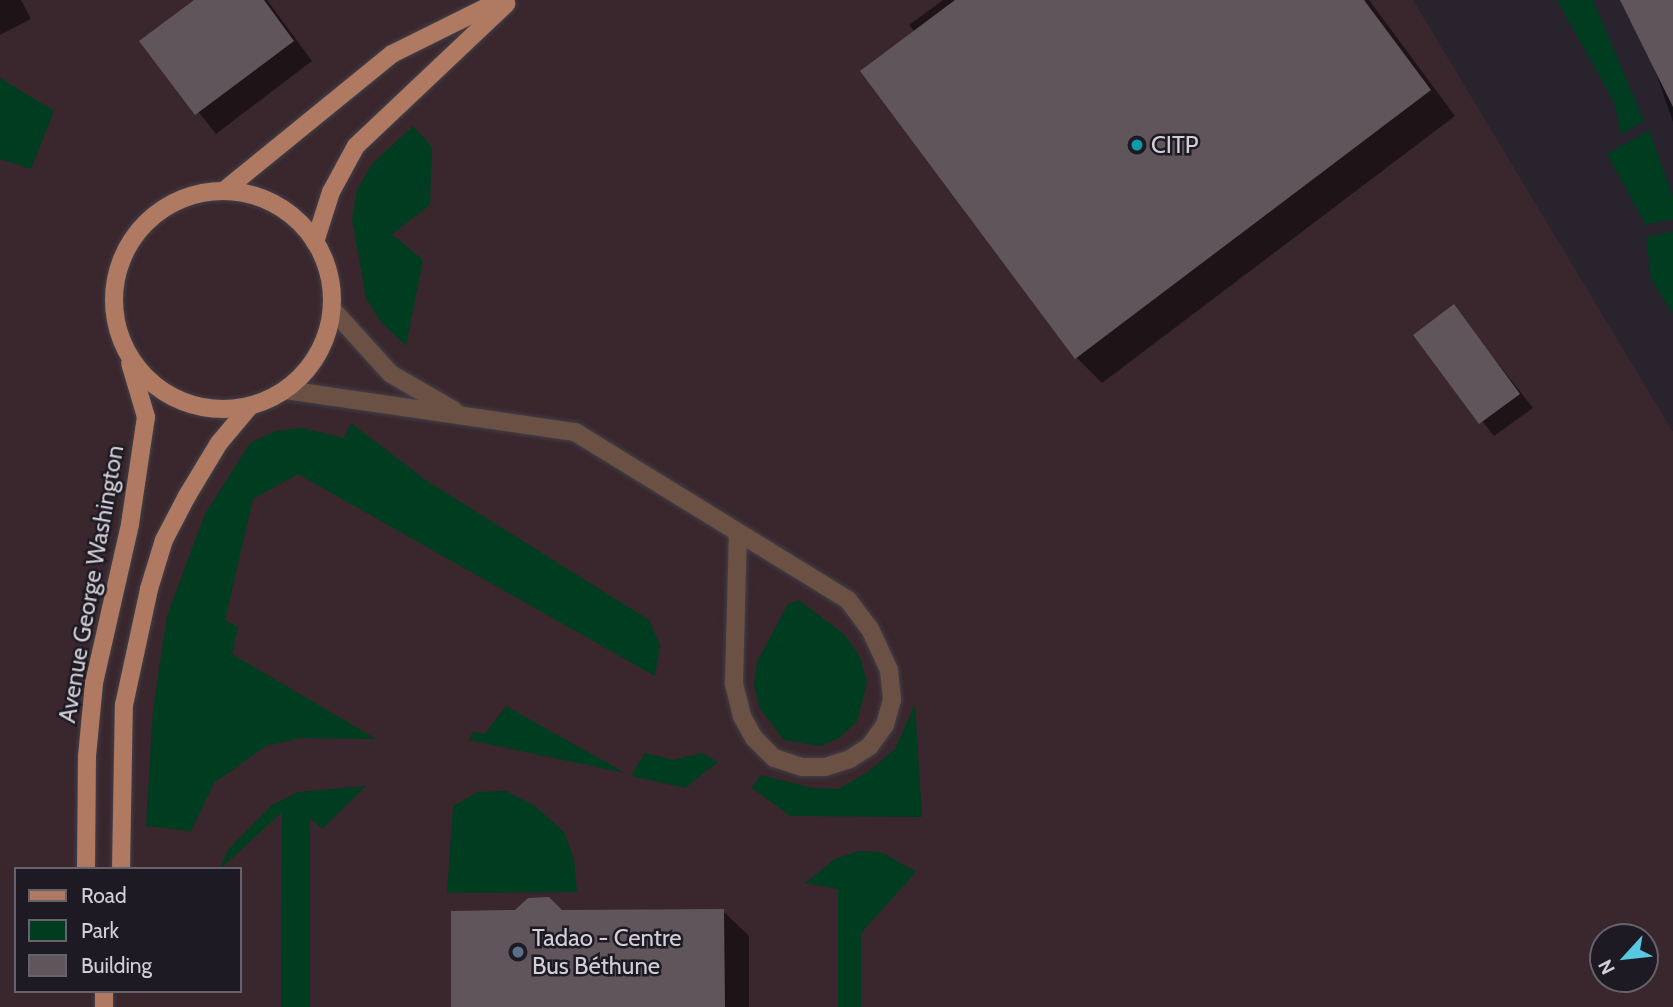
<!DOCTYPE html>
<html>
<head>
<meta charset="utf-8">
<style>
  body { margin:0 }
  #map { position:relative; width:1673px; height:1007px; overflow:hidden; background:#28232d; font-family:Cabin,sans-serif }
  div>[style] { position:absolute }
  .industrial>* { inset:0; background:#39272d }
  .green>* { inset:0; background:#003c20 }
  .shadow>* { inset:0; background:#0007 }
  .building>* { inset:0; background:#61555c }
  .roads { filter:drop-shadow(0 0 2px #433f48) drop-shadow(0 0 2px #433f48) }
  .minor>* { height:18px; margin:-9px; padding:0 9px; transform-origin:9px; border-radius:9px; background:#6b5144 }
  .primary>* { height:18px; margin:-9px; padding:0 9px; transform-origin:9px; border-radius:9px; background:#af7a61 }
  .primary>.ring { margin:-9px; padding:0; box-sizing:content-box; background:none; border:18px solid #af7a61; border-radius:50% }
  .dots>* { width:19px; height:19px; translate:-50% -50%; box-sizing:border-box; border:4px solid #1e1a23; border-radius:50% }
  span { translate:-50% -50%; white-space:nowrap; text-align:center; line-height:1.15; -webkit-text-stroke:5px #1e1a23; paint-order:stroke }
  .poi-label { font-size:24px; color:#d2cfd6 }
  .left { translate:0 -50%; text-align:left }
  .street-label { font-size:24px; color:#d2cfd6 }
  .legend { position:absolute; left:14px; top:867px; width:228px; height:126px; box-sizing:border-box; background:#1e1a23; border:2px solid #66626b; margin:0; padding:9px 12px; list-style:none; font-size:21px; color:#d2cfd6 }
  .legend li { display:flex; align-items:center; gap:14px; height:35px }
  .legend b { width:35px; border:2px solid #66626b }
  .north { position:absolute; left:1589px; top:923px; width:70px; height:70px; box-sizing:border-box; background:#1e1a23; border:2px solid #66626b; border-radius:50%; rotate:243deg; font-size:19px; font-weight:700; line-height:28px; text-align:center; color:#d2cfd6 }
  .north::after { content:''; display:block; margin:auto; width:24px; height:32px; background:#58c9e3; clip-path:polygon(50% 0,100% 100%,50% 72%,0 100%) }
</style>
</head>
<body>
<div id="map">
  <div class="industrial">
    <div style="clip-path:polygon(evenodd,0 0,1413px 0,1673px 432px,1673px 1007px,0 1007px,0 0,16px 869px,240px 869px,240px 991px,16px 991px,16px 869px,0 0,1603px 937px,1645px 937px,1645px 979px,1603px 979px,1603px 937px)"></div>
  </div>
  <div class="green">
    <div style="clip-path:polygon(1557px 0,1593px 0,1644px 121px,1621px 134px,1614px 102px)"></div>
    <div style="clip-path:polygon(0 78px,54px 111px,31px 169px,0 159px)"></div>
    <div style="clip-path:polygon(413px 126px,432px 147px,430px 205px,392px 234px,423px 260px,406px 346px,380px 321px,366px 298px,352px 219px,357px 190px,372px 164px)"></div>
    <div style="clip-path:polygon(1649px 130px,1673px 197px,1673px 219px,1646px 225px,1607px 154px)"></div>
    <div style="clip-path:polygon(1673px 231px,1673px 314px,1651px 279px,1646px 238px)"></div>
    <div style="clip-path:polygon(351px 423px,427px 481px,649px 620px,660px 645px,655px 676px,298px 474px,253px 499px,225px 620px,238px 627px,232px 654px,376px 739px,301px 738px,266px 746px,214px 783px,191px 831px,146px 826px,153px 709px,167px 616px,205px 514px,250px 443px,275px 431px,301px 428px,344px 438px)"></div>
    <div style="clip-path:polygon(799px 600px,845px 635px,861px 659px,867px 683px,857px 722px,839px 738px,820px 746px,784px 740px,760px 709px,754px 686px,757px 662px,788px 604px)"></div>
    <div style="clip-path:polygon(915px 705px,922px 817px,790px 816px,752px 788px,761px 775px,813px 788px,839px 789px,869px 771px,895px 749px)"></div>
    <div style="clip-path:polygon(506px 706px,625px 773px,469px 740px,473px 731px,485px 734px)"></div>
    <div style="clip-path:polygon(645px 753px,673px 760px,702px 753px,718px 762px,685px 788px,631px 776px)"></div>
    <div style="clip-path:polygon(366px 786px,322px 829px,310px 818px,310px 1007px,281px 1007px,282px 812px,220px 869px,228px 850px,272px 805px,298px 792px)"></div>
    <div style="clip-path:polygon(506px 791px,535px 806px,564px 832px,574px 859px,577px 892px,447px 893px,453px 806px,478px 792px)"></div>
    <div style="clip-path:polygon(859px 851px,881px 852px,916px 872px,861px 933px,861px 1007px,838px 1007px,838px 889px,805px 883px,835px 859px)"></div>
  </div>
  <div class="shadow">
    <div style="clip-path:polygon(0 0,21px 0,31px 19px,0 35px)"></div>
    <div style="clip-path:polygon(197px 0,267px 0,312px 61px,216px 134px,142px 41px)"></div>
    <div style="clip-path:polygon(943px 0,1369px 0,1455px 116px,1102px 383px,1077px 358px,862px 72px,915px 32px,909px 25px)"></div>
    <div style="clip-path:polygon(1622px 0,1673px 0,1673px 122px,1649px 53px)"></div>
    <div style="clip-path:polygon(1453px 306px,1533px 408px,1494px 436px,1415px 335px)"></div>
    <div style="clip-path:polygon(723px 911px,749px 936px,749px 1007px,453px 1007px,516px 912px)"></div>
  </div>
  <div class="building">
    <div style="clip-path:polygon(194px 0,264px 0,294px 41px,195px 115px,139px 41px)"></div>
    <div style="clip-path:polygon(955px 0,1364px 0,1431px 90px,1075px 359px,860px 71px)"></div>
    <div style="clip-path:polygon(1620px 0,1673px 0,1673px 107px)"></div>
    <div style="clip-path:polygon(1454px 304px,1520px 394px,1479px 424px,1413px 335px)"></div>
    <div style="clip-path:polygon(549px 897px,562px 910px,724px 909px,725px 1007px,451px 1007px,451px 911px,515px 910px,528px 898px)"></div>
  </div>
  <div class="roads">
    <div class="minor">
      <div style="left:332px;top:309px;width:88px;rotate:47.8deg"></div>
      <div style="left:391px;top:374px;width:72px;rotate:30.1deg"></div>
      <div style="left:286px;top:390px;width:292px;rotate:8.3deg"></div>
      <div style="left:575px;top:432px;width:321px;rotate:31.6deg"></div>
      <div style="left:848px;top:600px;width:36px;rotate:53deg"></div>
      <div style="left:870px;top:629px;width:45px;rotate:65.1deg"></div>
      <div style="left:889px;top:670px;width:30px;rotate:84deg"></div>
      <div style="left:892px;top:700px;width:26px;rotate:106deg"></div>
      <div style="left:885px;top:725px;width:26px;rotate:126deg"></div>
      <div style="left:870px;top:746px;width:24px;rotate:147deg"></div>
      <div style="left:850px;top:759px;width:26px;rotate:162deg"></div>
      <div style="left:825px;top:767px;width:23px;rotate:180deg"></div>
      <div style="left:802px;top:767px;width:29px;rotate:-162deg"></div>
      <div style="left:774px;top:758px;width:28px;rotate:-135deg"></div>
      <div style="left:754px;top:738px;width:25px;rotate:-119deg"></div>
      <div style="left:742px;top:716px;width:34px;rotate:-104deg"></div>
      <div style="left:734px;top:683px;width:150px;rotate:-88.5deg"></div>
    </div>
    <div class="primary">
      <div style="left:226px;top:189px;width:214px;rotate:-39.1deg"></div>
      <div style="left:392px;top:54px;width:122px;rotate:-26.4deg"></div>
      <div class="ring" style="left:114px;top:191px;width:200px;height:200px"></div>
      <div style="left:315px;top:242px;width:52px;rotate:-72.3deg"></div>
      <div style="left:331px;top:192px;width:52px;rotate:-61.5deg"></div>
      <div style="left:356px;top:146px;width:207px;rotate:-43.4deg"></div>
      <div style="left:86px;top:869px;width:113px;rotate:-89.5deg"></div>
      <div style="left:87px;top:756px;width:73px;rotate:-84.5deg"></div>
      <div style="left:94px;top:683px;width:163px;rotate:-77.2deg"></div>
      <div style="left:130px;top:524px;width:108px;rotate:-81.5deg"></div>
      <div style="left:146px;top:417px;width:56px;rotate:-106.5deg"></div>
      <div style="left:121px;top:869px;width:164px;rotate:-89deg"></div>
      <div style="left:124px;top:705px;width:119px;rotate:-77.8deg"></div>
      <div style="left:149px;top:589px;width:51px;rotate:-73deg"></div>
      <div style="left:164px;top:540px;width:50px;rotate:-62.4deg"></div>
      <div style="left:187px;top:496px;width:62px;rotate:-58.9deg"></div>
      <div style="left:219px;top:443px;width:48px;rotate:-50deg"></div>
      <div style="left:104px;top:991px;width:16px;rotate:90deg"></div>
    </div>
  </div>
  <div class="dots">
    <div style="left:1137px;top:145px;background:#0f9aa8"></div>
    <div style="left:518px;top:952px;background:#5c6f8a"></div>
  </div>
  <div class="poi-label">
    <span class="left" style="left:1151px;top:145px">CITP</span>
    <span class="left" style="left:532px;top:952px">Tadao - Centre<br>Bus Béthune</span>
  </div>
  <div class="street-label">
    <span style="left:91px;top:584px;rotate:-80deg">Avenue George Washington</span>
  </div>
  <ul class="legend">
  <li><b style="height:9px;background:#af7a61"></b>Road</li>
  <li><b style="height:19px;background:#003c20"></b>Park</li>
  <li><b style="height:19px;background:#61555c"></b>Building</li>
  </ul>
  <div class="north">N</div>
</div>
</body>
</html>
